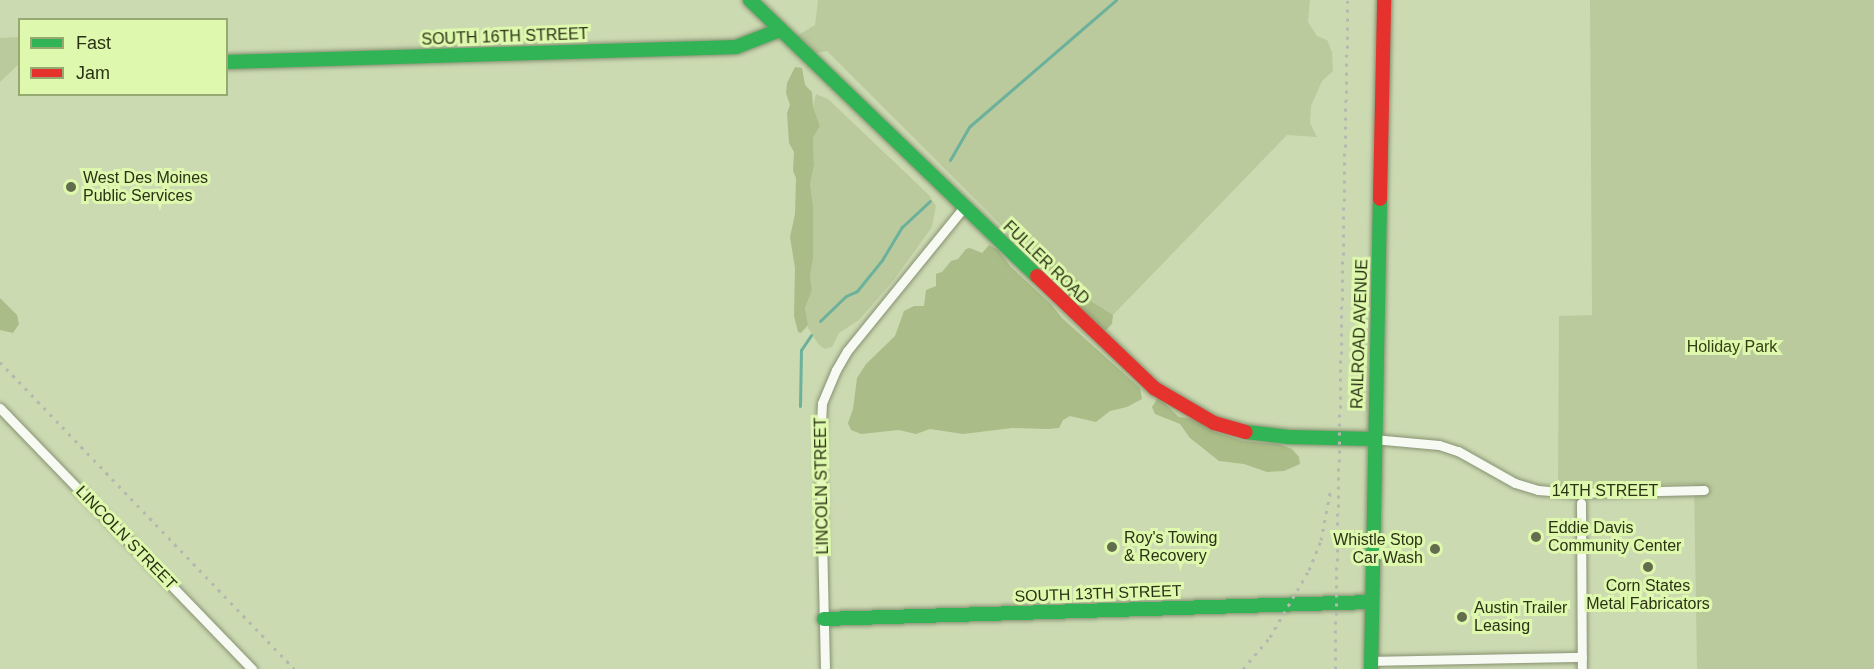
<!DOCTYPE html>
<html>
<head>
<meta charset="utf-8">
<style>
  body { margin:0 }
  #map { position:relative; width:1874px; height:669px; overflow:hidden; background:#ccdab2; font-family:Helvetica,sans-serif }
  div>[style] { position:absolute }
  .green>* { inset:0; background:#baca9d }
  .forest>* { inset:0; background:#aabc87 }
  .stream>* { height:3px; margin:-1.5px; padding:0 1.5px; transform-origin:1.5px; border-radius:1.5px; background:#6bb19c }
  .roads { filter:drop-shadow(0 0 2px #879272) drop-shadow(0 0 2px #879272) }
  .street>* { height:9px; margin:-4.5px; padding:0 4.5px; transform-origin:4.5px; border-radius:4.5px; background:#f7f9f3 }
  .fast>* { height:14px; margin:-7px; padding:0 7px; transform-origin:7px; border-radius:7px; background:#30b455 }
  .jam>* { height:14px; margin:-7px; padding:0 7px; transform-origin:7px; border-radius:7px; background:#e5322d }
  .rail>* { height:3px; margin-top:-1.5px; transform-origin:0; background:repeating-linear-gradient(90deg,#b4b8ae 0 3px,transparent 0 9px) }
  .dots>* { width:16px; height:16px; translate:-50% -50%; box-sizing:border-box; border:3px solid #def8ad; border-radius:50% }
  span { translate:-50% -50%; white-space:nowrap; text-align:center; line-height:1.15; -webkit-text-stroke:6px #def8ad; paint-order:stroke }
  .street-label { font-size:16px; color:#2a3316 }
  .poi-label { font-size:16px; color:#2a3316 }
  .left { translate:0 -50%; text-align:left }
  .right { translate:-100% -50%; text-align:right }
  .park-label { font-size:16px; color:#334112 }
  .legend { position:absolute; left:18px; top:18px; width:210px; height:78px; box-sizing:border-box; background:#def8ad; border:2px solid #96a971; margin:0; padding:8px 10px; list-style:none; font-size:18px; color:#2a3316 }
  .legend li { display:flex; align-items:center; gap:12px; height:30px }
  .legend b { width:30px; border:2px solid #96a971 }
</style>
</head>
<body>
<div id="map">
  <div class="green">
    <div style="clip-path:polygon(818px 0,1310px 0,1308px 22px,1317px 36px,1327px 40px,1332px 52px,1333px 71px,1322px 81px,1311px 106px,1310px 123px,1317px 137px,1287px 135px,1113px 315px,1091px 301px,1085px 288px,1058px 262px,1040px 264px,827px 51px,815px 53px,797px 36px,815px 25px)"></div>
    <div style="clip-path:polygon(1590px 0,1874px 0,1874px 669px,1697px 669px,1694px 484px,1558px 486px,1559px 316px,1592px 315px)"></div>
    <div style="clip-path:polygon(19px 37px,19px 64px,0 82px,0 38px)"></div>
    <div style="clip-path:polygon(816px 94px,828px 99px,929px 195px,936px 206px,932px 227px,893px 281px,859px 320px,839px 333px,832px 347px,825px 349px,819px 345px,808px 328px,805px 308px,812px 290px,810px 277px,813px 258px,813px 205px,810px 184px,814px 165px,813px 138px,820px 126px,813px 107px)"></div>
  </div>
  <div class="forest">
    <div style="clip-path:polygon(795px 67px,802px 68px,805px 85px,812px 92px,813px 107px,820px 126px,813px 138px,814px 165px,810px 184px,813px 205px,813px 258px,810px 277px,812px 290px,805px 308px,808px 325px,801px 333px,798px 332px,794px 316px,795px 268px,790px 237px,795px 214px,796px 178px,793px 171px,794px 152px,789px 143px,787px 113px,790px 105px,786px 93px,787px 83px)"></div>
    <div style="clip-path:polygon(989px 245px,998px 250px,1011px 267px,1051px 304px,1062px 318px,1140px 388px,1142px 399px,1127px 407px,1110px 411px,1096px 422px,1070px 416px,1063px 420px,1059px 428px,1048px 429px,1012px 428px,963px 434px,930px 429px,916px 434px,899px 430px,861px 434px,851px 430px,848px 423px,853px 409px,857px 378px,866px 364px,895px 336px,904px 311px,914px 306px,924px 306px,926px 290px,936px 286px,936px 274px,942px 272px,951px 261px,958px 259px,966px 249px,970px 248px,982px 253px)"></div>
    <div style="clip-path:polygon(1058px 262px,1085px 288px,1091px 301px,1113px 315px,1112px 324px,1106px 330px,1096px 328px,1048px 282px,1040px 264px)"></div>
    <div style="clip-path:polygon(0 298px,17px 315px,19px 324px,13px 333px,0 330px)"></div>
    <div style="clip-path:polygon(1157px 399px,1160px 399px,1179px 417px,1196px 419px,1210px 430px,1243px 441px,1279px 444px,1292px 449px,1299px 457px,1300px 464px,1284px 471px,1267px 472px,1244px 464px,1219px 461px,1190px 438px,1180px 424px,1155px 414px,1152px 407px)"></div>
  </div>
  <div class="stream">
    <div style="left:950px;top:160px;width:39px;rotate:-60deg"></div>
    <div style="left:970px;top:126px;width:193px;rotate:-40.8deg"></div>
    <div style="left:820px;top:321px;width:36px;rotate:-44deg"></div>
    <div style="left:846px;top:296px;width:12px;rotate:-24deg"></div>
    <div style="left:857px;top:291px;width:40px;rotate:-51deg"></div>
    <div style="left:882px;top:260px;width:39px;rotate:-59deg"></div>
    <div style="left:902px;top:227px;width:38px;rotate:-43deg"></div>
    <div style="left:800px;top:406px;width:56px;rotate:-89deg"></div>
    <div style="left:801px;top:350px;width:18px;rotate:-56deg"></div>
  </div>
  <div class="roads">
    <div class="street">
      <div style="left:0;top:408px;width:363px;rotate:46deg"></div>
      <div style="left:1373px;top:439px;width:66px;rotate:5.2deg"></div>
      <div style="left:1439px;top:445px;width:20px;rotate:18deg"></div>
      <div style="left:1458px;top:451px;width:65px;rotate:29.3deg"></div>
      <div style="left:1515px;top:483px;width:24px;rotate:17deg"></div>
      <div style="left:1538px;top:490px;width:33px;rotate:5deg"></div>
      <div style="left:1571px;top:493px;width:133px;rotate:-1.3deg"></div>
      <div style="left:1581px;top:503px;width:166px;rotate:89.7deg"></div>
      <div style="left:1371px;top:661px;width:211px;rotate:-1.1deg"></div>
      <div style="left:825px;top:669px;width:227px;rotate:-91.3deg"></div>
      <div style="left:820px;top:442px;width:39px;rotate:-87deg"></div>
      <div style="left:822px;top:403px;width:36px;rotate:-67deg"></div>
      <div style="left:836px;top:370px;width:22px;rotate:-60deg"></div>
      <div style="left:847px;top:351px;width:186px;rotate:-50.9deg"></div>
    </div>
    <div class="fast">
      <div style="left:750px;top:0;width:398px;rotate:43.9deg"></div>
      <div style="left:226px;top:62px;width:510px;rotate:-1.68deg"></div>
      <div style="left:736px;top:47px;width:47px;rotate:-21.1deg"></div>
      <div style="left:1246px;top:432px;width:43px;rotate:6.6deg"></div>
      <div style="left:1289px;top:437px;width:84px;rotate:1.4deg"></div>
      <div style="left:824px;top:619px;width:548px;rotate:-1.78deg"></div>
      <div style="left:1371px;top:669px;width:470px;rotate:-88.9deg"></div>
    </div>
    <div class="jam">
      <div style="left:1380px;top:199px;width:199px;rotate:-88.8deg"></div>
      <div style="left:1037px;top:276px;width:162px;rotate:43.7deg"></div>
      <div style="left:1154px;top:388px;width:69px;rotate:30.3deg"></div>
      <div style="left:1214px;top:423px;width:33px;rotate:16deg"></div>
    </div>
  </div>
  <div class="rail">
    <div style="left:0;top:362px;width:425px;rotate:46.2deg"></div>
    <div style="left:1243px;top:669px;width:42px;rotate:-49.8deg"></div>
    <div style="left:1270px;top:637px;width:78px;rotate:-59.8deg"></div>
    <div style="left:1309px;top:570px;width:32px;rotate:-68deg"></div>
    <div style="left:1321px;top:540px;width:53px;rotate:-79.1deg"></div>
    <div style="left:1335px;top:669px;width:669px;rotate:-88.89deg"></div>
  </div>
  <div class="dots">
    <div style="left:71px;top:187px;background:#636d4d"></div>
    <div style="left:1536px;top:537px;background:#636d4d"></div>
    <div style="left:1112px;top:547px;background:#636d4d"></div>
    <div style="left:1435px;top:549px;background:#636d4d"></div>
    <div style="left:1648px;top:567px;background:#636d4d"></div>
    <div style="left:1462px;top:617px;background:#636d4d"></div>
  </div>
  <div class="street-label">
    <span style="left:505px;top:37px;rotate:-2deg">SOUTH 16TH STREET</span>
    <span style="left:1046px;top:263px;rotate:44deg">FULLER ROAD</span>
    <span style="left:1360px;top:334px;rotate:-88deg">RAILROAD AVENUE</span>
    <span style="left:822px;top:486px;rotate:-91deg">LINCOLN STREET</span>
    <span style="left:1605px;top:491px">14TH STREET</span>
    <span style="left:126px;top:538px;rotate:46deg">LINCOLN STREET</span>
    <span style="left:1098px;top:594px;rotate:-2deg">SOUTH 13TH STREET</span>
  </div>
  <div class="poi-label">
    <span class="left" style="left:83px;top:187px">West Des Moines<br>Public Services</span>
    <span class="left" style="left:1548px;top:537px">Eddie Davis<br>Community Center</span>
    <span class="left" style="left:1124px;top:547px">Roy's Towing<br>&amp; Recovery</span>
    <span class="right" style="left:1423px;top:549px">Whistle Stop<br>Car Wash</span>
    <span style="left:1648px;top:595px">Corn States<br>Metal Fabricators</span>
    <span class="left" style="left:1474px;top:617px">Austin Trailer<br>Leasing</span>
  </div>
  <div class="park-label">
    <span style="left:1732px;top:347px">Holiday Park</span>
  </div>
  <ul class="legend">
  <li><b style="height:8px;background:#30b455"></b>Fast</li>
  <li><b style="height:8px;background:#e5322d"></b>Jam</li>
  </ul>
</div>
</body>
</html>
